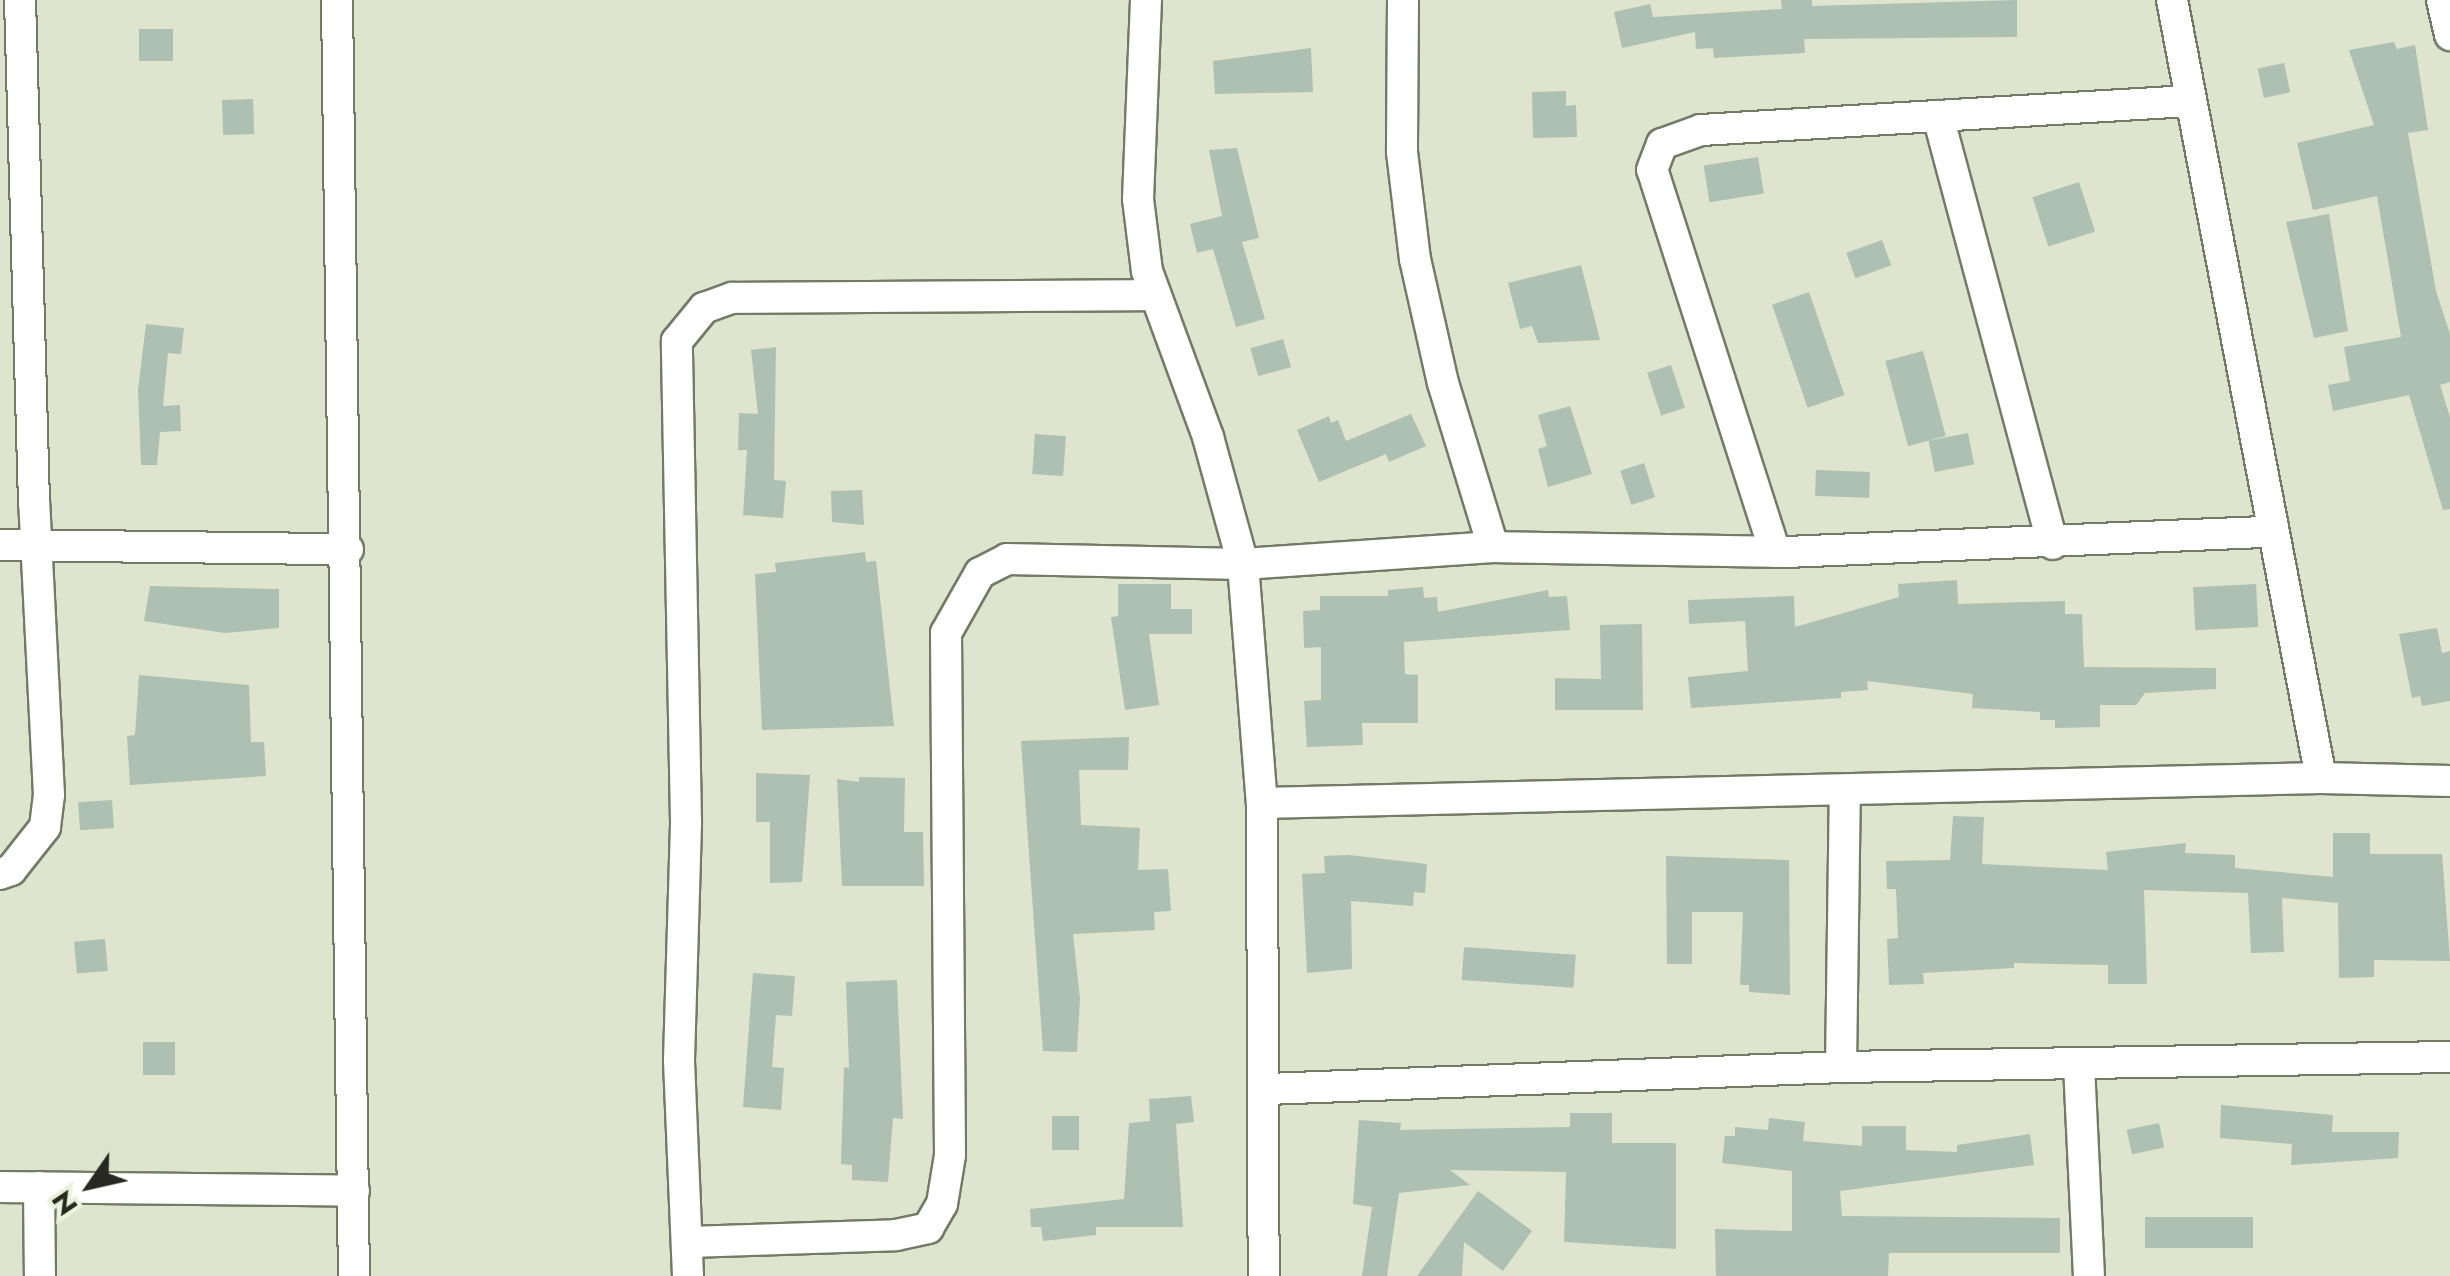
<!DOCTYPE html>
<html>
<head>
<meta charset="utf-8">
<style>
  body { margin:0 }
  #map { position:relative; width:2450px; height:1276px; overflow:hidden; background:#dee4ce; font-family:Jost,sans-serif }
  div>[style] { position:absolute }
  .building>* { inset:0; background:#adc0b1; transform-origin:0 0 }
  .roads { filter:drop-shadow(2px 0 #747a66) drop-shadow(-2px 0 #747a66) drop-shadow(0 2px #747a66) drop-shadow(0 -2px #747a66) }
  .minor>* { height:30px; margin:-15px; padding:0 15px; transform-origin:15px; border-radius:15px; background:#fff }
  span { translate:-50% -50%; white-space:nowrap; text-align:center; line-height:1.15; -webkit-text-stroke:8px #ebf2db; paint-order:stroke }
  .north { position:absolute; left:40px; top:1136px; width:100px; height:100px; -webkit-text-stroke:8px #ebf2db; paint-order:stroke; rotate:236deg; font-size:28px; font-weight:700; line-height:40px; text-align:center; color:#272921 }
  .north::after { content:''; display:block; margin:auto; width:35px; height:45px; background:#272921; clip-path:polygon(50% 0,100% 100%,50% 72%,0 100%) }
</style>
</head>
<body>
<div id="map">
  <div class="building">
    <i style="clip-path:polygon(1781px 0,1812px 0,1812px 6px,2017px 0,2017px 37px,1804px 39px,1805px 53px,1714px 58px,1713px 48px,1696px 49px,1695px 32px,1622px 48px,1614px 12px,1650px 4px,1653px 17px,1782px 9px)"></i>
    <i style="left:139px;top:29px;width:34px;height:32px"></i>
    <i style="clip-path:polygon(2394px 42px,2397px 49px,2415px 45px,2428px 130px,2408px 133px,2436px 291px,2450px 334px,2450px 382px,2440px 385px,2450px 417px,2450px 509px,2443px 510px,2409px 395px,2333px 411px,2328px 385px,2350px 381px,2344px 347px,2401px 337px,2377px 196px,2313px 210px,2297px 143px,2374px 125px,2349px 50px)"></i>
    <i style="clip-path:polygon(1311px 48px,1313px 92px,1215px 94px,1213px 61px)"></i>
    <i style="left:2284px;top:63px;width:30px;height:27px;rotate:78deg"></i>
    <i style="clip-path:polygon(1566px 91px,1566px 106px,1576px 105px,1577px 137px,1533px 138px,1532px 92px)"></i>
    <i style="left:253px;top:99px;width:35px;height:31px;rotate:88deg"></i>
    <i style="clip-path:polygon(1237px 148px,1259px 238px,1242px 242px,1265px 319px,1236px 327px,1213px 249px,1197px 253px,1190px 224px,1222px 216px,1209px 150px)"></i>
    <i style="left:1758px;top:157px;width:37px;height:55px;rotate:81deg"></i>
    <i style="left:2079px;top:182px;width:52px;height:49px;rotate:72deg"></i>
    <i style="clip-path:polygon(2329px 214px,2348px 331px,2314px 338px,2286px 222px)"></i>
    <i style="left:1882px;top:240px;width:27px;height:38px;rotate:70deg"></i>
    <i style="clip-path:polygon(1581px 265px,1600px 340px,1538px 343px,1532px 326px,1520px 329px,1508px 283px)"></i>
    <i style="left:1809px;top:292px;width:109px;height:39px;rotate:71deg"></i>
    <i style="clip-path:polygon(146px 324px,184px 328px,181px 354px,168px 353px,163px 406px,180px 405px,181px 431px,160px 432px,157px 465px,141px 465px,138px 390px)"></i>
    <i style="left:1283px;top:339px;width:29px;height:34px;rotate:74deg"></i>
    <i style="clip-path:polygon(776px 347px,774px 480px,786px 481px,783px 518px,743px 515px,747px 450px,738px 450px,739px 413px,758px 414px,751px 350px)"></i>
    <i style="left:1923px;top:351px;width:88px;height:39px;rotate:75deg"></i>
    <i style="left:1671px;top:365px;width:45px;height:25px;rotate:72deg"></i>
    <i style="clip-path:polygon(1570px 406px,1592px 474px,1548px 487px,1538px 449px,1547px 446px,1538px 415px)"></i>
    <i style="clip-path:polygon(1411px 414px,1426px 446px,1389px 462px,1386px 454px,1319px 482px,1297px 430px,1329px 416px,1331px 423px,1338px 420px,1346px 441px)"></i>
    <i style="left:1968px;top:433px;width:32px;height:40px;rotate:79deg"></i>
    <i style="left:1035px;top:434px;width:31px;height:40px;rotate:4deg"></i>
    <i style="left:1644px;top:463px;width:36px;height:25px;rotate:72deg"></i>
    <i style="left:1816px;top:470px;width:54px;height:26px;rotate:2deg"></i>
    <i style="clip-path:polygon(862px 490px,864px 525px,832px 522px,831px 491px)"></i>
    <i style="clip-path:polygon(865px 552px,866px 562px,876px 561px,894px 726px,762px 730px,755px 574px,776px 572px,775px 563px)"></i>
    <i style="clip-path:polygon(1957px 580px,1958px 604px,2065px 601px,2065px 614px,2082px 614px,2084px 667px,2216px 668px,2216px 689px,2145px 693px,2136px 705px,2100px 705px,2100px 727px,2055px 728px,2055px 720px,2040px 720px,2040px 712px,1972px 708px,1973px 694px,1867px 681px,1868px 690px,1841px 692px,1841px 698px,1691px 708px,1688px 677px,1748px 671px,1745px 621px,1689px 624px,1688px 600px,1794px 596px,1795px 627px,1899px 597px,1898px 584px)"></i>
    <i style="clip-path:polygon(1118px 584px,1171px 584px,1171px 609px,1192px 609px,1192px 634px,1149px 634px,1159px 705px,1125px 710px,1111px 617px,1118px 616px)"></i>
    <i style="left:2256px;top:584px;width:43px;height:63px;rotate:87deg"></i>
    <i style="clip-path:polygon(150px 586px,279px 589px,279px 628px,225px 633px,144px 621px)"></i>
    <i style="clip-path:polygon(1423px 587px,1424px 598px,1437px 597px,1438px 612px,1548px 590px,1549px 597px,1567px 596px,1570px 630px,1404px 642px,1405px 674px,1418px 675px,1418px 723px,1362px 723px,1363px 745px,1307px 747px,1304px 701px,1321px 700px,1321px 647px,1304px 648px,1303px 611px,1320px 610px,1320px 596px,1388px 596px,1388px 590px)"></i>
    <i style="clip-path:polygon(1642px 624px,1643px 710px,1555px 710px,1555px 678px,1601px 679px,1600px 625px)"></i>
    <i style="clip-path:polygon(2437px 628px,2442px 653px,2450px 651px,2450px 701px,2422px 706px,2420px 696px,2412px 698px,2399px 634px)"></i>
    <i style="clip-path:polygon(139px 675px,249px 685px,251px 742px,264px 742px,266px 776px,130px 785px,127px 736px,135px 735px)"></i>
    <i style="clip-path:polygon(1129px 737px,1128px 770px,1079px 770px,1081px 825px,1140px 828px,1138px 870px,1168px 869px,1171px 911px,1154px 912px,1155px 930px,1073px 934px,1080px 999px,1077px 1052px,1043px 1051px,1021px 741px)"></i>
    <i style="clip-path:polygon(756px 773px,810px 775px,802px 882px,770px 883px,770px 822px,756px 822px)"></i>
    <i style="clip-path:polygon(859px 777px,905px 778px,904px 832px,923px 832px,924px 886px,842px 886px,837px 779px,859px 782px)"></i>
    <i style="left:112px;top:800px;width:28px;height:34px;rotate:86deg"></i>
    <i style="clip-path:polygon(1953px 816px,1984px 817px,1982px 864px,2108px 870px,2106px 852px,2186px 843px,2185px 853px,2235px 855px,2235px 868px,2333px 877px,2333px 833px,2370px 833px,2370px 854px,2442px 854px,2450px 961px,2374px 960px,2374px 977px,2339px 978px,2338px 903px,2282px 898px,2284px 952px,2251px 953px,2248px 893px,2144px 890px,2147px 984px,2108px 984px,2108px 965px,2014px 963px,2014px 968px,1923px 973px,1924px 984px,1889px 985px,1887px 939px,1898px 938px,1896px 889px,1887px 889px,1886px 861px,1950px 860px)"></i>
    <i style="clip-path:polygon(1349px 855px,1427px 864px,1425px 893px,1414px 892px,1413px 906px,1351px 901px,1352px 969px,1307px 973px,1302px 874px,1325px 873px,1324px 856px)"></i>
    <i style="clip-path:polygon(1666px 856px,1789px 860px,1790px 995px,1749px 992px,1749px 985px,1740px 985px,1743px 912px,1692px 912px,1692px 964px,1667px 964px)"></i>
    <i style="left:105px;top:939px;width:32px;height:31px;rotate:85deg"></i>
    <i style="left:1464px;top:947px;width:112px;height:33px;rotate:4deg"></i>
    <i style="clip-path:polygon(753px 973px,795px 976px,792px 1016px,776px 1015px,772px 1067px,784px 1068px,781px 1110px,743px 1107px)"></i>
    <i style="clip-path:polygon(897px 980px,903px 1119px,893px 1118px,888px 1182px,852px 1180px,852px 1165px,841px 1164px,844px 1067px,849px 1068px,846px 982px)"></i>
    <i style="left:143px;top:1042px;width:32px;height:33px"></i>
    <i style="clip-path:polygon(1191px 1096px,1194px 1122px,1176px 1124px,1183px 1227px,1096px 1227px,1096px 1235px,1043px 1241px,1041px 1227px,1031px 1227px,1030px 1209px,1124px 1199px,1129px 1123px,1150px 1121px,1149px 1099px)"></i>
    <i style="clip-path:polygon(2221px 1105px,2333px 1115px,2332px 1132px,2399px 1132px,2398px 1158px,2291px 1165px,2292px 1144px,2220px 1138px)"></i>
    <i style="clip-path:polygon(1570px 1113px,1612px 1113px,1612px 1143px,1676px 1143px,1676px 1249px,1564px 1242px,1566px 1172px,1450px 1170px,1470px 1185px,1399px 1193px,1387px 1276px,1362px 1276px,1372px 1207px,1353px 1204px,1359px 1120px,1401px 1123px,1400px 1130px,1570px 1127px)"></i>
    <i style="left:1079px;top:1116px;width:34px;height:27px;rotate:90deg"></i>
    <i style="clip-path:polygon(1769px 1118px,1805px 1122px,1803px 1141px,1862px 1146px,1862px 1126px,1906px 1126px,1906px 1150px,1957px 1152px,1957px 1145px,2030px 1134px,2034px 1165px,1840px 1191px,1842px 1216px,2060px 1218px,2060px 1253px,1889px 1253px,1888px 1276px,1716px 1276px,1715px 1229px,1792px 1231px,1792px 1171px,1722px 1163px,1725px 1136px,1735px 1136px,1735px 1127px,1768px 1130px)"></i>
    <i style="left:2159px;top:1123px;width:25px;height:33px;rotate:78deg"></i>
    <i style="clip-path:polygon(1478px 1191px,1532px 1231px,1503px 1271px,1464px 1242px,1462px 1276px,1417px 1276px)"></i>
    <i style="left:2253px;top:1217px;width:31px;height:108px;rotate:90deg"></i>
  </div>
  <div class="roads">
    <div class="minor">
      <i style="left:337px;top:0;width:1276px;rotate:89.24deg"></i>
      <i style="left:1146px;top:0;width:199px;rotate:92.3deg"></i>
      <i style="left:1138px;top:199px;width:73px;rotate:82.9deg"></i>
      <i style="left:1147px;top:271px;width:177px;rotate:69.8deg"></i>
      <i style="left:1208px;top:437px;width:132px;rotate:74.6deg"></i>
      <i style="left:1243px;top:564px;width:240px;rotate:85.5deg"></i>
      <i style="left:1262px;top:803px;width:473px;rotate:89.8deg"></i>
      <i style="left:1403px;top:0;width:152px;rotate:90.4deg"></i>
      <i style="left:1402px;top:152px;width:108px;rotate:83.1deg"></i>
      <i style="left:1415px;top:259px;width:127px;rotate:77.3deg"></i>
      <i style="left:1443px;top:383px;width:171px;rotate:73deg"></i>
      <i style="left:2172px;top:0;width:792px;rotate:79.16deg"></i>
      <i style="left:2442px;top:0;width:36px;rotate:77deg"></i>
      <i style="left:1938px;top:116px;width:443px;rotate:75deg"></i>
      <i style="left:0;top:545px;width:348px;rotate:0.7deg"></i>
      <i style="left:1775px;top:552px;width:401px;rotate:-107.8deg"></i>
      <i style="left:1652px;top:170px;width:28px;rotate:-69deg"></i>
      <i style="left:1662px;top:144px;width:41px;rotate:-19.7deg"></i>
      <i style="left:1701px;top:130px;width:486px;rotate:-3.4deg"></i>
      <i style="left:1262px;top:803px;width:1059px;rotate:-1.35deg"></i>
      <i style="left:2321px;top:778px;width:129px;rotate:1.3deg"></i>
      <i style="left:0;top:874px;width:12px;rotate:-20deg"></i>
      <i style="left:11px;top:870px;width:55px;rotate:-51.7deg"></i>
      <i style="left:45px;top:827px;width:32px;rotate:-83deg"></i>
      <i style="left:49px;top:795px;width:292px;rotate:-92.9deg"></i>
      <i style="left:34px;top:503px;width:503px;rotate:-91.59deg"></i>
      <i style="left:2079px;top:1065px;width:211px;rotate:87.3deg"></i>
      <i style="left:1841px;top:1067px;width:274px;rotate:-89.2deg"></i>
      <i style="left:1267px;top:1089px;width:574px;rotate:-2.19deg"></i>
      <i style="left:1841px;top:1067px;width:609px;rotate:-0.94deg"></i>
      <i style="left:0;top:1187px;width:354px;rotate:0.6deg"></i>
      <i style="left:39px;top:1187px;width:89px;rotate:89.4deg"></i>
      <i style="left:689px;top:1242px;width:207px;rotate:-1.9deg"></i>
      <i style="left:896px;top:1235px;width:33px;rotate:-12deg"></i>
      <i style="left:928px;top:1228px;width:28px;rotate:-60deg"></i>
      <i style="left:942px;top:1204px;width:50px;rotate:-80.7deg"></i>
      <i style="left:950px;top:1155px;width:522px;rotate:-90.44deg"></i>
      <i style="left:946px;top:633px;width:69px;rotate:-60.5deg"></i>
      <i style="left:980px;top:573px;width:30px;rotate:-27deg"></i>
      <i style="left:1007px;top:559px;width:236px;rotate:1.2deg"></i>
      <i style="left:1243px;top:564px;width:251px;rotate:-3.9deg"></i>
      <i style="left:1493px;top:547px;width:293px;rotate:1deg"></i>
      <i style="left:1786px;top:552px;width:483px;rotate:-2.4deg"></i>
      <i style="left:688px;top:1276px;width:216px;rotate:-92.4deg"></i>
      <i style="left:679px;top:1060px;width:239px;rotate:-88.3deg"></i>
      <i style="left:686px;top:821px;width:480px;rotate:-91.1deg"></i>
      <i style="left:677px;top:341px;width:43px;rotate:-50.7deg"></i>
      <i style="left:704px;top:308px;width:30px;rotate:-20deg"></i>
      <i style="left:732px;top:298px;width:422px;rotate:-0.4deg"></i>
    </div>
  </div>
  <div class="north">N</div>
</div>
</body>
</html>
